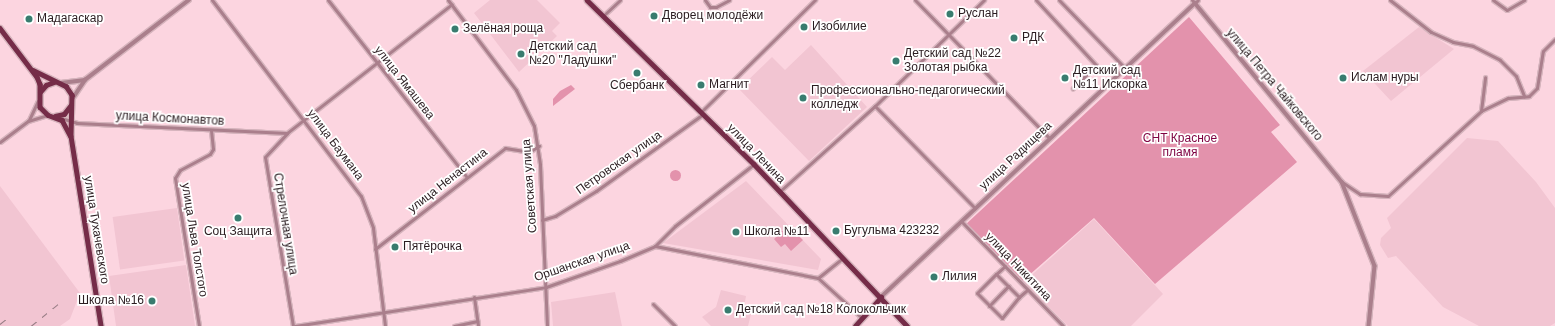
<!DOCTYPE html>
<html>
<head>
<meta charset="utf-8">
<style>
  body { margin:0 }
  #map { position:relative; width:1555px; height:326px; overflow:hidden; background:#fcd5e0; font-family:Arial,sans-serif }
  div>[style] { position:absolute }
  .built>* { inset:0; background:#f2c5d2; transform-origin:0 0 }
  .green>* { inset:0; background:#e392ac }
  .round { border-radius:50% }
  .roads { filter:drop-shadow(1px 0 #d6b4bd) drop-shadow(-1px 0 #d6b4bd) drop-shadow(0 1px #d6b4bd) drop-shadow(0 -1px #d6b4bd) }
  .minor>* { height:3px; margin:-1.5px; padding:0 1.5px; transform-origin:1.5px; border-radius:1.5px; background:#aa7f8c }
  .tertiary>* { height:3.5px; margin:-1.75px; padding:0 1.75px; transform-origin:1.75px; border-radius:1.75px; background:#aa7f8c }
  .primary>* { height:4.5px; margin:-2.25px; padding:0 2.25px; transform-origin:2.25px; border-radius:2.25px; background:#752c48 }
  .rail>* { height:1px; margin-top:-0.5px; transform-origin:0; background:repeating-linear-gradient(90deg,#987d85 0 7px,transparent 0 14px) }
  .dots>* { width:11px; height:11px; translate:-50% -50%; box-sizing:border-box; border:2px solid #fff; border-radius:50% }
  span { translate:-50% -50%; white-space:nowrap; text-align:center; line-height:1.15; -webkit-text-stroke:3.5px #fff; paint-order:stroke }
  .poi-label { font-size:12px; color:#2a1c20 }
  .left { translate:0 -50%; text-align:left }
  .right { translate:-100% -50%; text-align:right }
  .street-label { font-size:12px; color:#2a1c20 }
  .park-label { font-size:12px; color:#7f0342 }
</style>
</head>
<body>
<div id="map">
  <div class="built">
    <i style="clip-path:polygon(490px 0,537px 0,560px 23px,552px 31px,557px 36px,519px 72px,474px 13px)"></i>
    <i style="clip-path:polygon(1419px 27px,1454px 49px,1391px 101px,1363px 71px)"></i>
    <i style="clip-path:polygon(811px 45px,867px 107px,809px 161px,739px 89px,772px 57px,785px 70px)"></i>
    <i style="clip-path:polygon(1467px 138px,1498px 141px,1536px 182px,1555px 208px,1555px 323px,1550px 326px,1479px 326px,1443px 307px,1396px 256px,1388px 258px,1380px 245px,1381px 238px,1391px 228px,1387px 218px)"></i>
    <i style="clip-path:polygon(746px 181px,821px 259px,818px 270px,663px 243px)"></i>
    <i style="clip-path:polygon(0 186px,80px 293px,70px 319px,60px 326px,0 326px)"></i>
    <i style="left:177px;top:208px;width:53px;height:65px;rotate:82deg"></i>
    <i style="clip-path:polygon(1094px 219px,1163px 294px,1131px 326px,1068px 326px,1024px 282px)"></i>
    <i style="clip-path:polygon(186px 265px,195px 326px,116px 326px,109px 276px)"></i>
    <i style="clip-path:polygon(721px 290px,746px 296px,743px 312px,751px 314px,748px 326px,711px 326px,702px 317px,716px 307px)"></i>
    <i style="clip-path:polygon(615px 292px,622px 326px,553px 326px,551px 302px)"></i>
  </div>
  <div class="green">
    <i style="clip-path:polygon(1189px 17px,1280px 125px,1271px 132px,1297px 162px,1155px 284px,1094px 218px,1019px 284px,964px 226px)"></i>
    <i style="clip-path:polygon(571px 85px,575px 89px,553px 106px,553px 99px,560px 91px)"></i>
    <i class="round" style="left:669.5px;top:169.5px;width:11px;height:11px"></i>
    <i style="clip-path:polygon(788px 226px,803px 240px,791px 251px,785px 244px,781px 247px,774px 239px)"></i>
  </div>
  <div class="roads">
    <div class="minor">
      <i style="left:212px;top:0;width:246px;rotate:52.8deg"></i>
      <i style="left:361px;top:196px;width:34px;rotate:69deg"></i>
      <i style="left:373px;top:228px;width:99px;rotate:83deg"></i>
      <i style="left:328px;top:0;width:225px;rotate:51.9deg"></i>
      <i style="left:448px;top:0;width:113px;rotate:52.9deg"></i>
      <i style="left:516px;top:90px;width:40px;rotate:63.4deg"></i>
      <i style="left:534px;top:126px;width:39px;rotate:81deg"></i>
      <i style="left:540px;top:165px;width:161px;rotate:87.5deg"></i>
      <i style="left:705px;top:0;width:9px;rotate:54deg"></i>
      <i style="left:710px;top:7px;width:6px"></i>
      <i style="left:716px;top:7px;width:15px;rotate:-28deg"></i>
      <i style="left:915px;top:0;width:192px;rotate:45.8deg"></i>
      <i style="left:1036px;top:0;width:88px;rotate:47.3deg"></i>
      <i style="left:1096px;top:65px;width:33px;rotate:135deg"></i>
      <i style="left:1059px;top:0;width:93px;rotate:45.9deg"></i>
      <i style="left:1192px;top:0;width:4px;rotate:45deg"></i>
      <i style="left:1195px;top:3px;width:4px;rotate:-45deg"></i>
      <i style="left:1390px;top:0;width:52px;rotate:38deg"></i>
      <i style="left:1431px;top:32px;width:24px;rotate:24deg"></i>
      <i style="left:1453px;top:42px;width:20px;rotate:11deg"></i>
      <i style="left:1473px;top:46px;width:30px;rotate:27deg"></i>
      <i style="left:1500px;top:60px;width:23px;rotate:45deg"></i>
      <i style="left:1516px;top:76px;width:22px;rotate:68deg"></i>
      <i style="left:1493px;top:0;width:17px;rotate:36deg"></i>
      <i style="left:1507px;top:10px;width:20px;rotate:-30deg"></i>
      <i style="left:604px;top:15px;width:22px;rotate:-43deg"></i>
      <i style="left:875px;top:106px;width:143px;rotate:45.6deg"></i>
      <i style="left:1481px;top:111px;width:34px;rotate:-83deg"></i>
      <i style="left:701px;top:112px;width:160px;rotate:-44.5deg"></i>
      <i style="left:61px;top:118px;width:17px;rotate:17deg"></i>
      <i style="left:77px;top:123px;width:210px;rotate:2.7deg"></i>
      <i style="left:29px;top:120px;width:21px;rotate:-65deg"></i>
      <i style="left:0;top:142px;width:35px;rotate:-37deg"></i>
      <i style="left:28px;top:121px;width:21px;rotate:-17deg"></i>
      <i style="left:1342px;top:182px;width:22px;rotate:34deg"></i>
      <i style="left:1360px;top:194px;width:28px;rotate:4deg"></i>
      <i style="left:1388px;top:196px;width:126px;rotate:-42.4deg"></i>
      <i style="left:1481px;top:111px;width:30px;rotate:-26deg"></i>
      <i style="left:1508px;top:98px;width:21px;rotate:-5deg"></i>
      <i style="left:1529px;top:96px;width:11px;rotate:-45deg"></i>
      <i style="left:1537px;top:88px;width:37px;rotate:-81deg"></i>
      <i style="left:1543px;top:51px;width:17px;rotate:-45deg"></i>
      <i style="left:779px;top:192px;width:129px;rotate:-41.9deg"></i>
      <i style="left:875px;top:106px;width:152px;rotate:-44.2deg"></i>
      <i style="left:542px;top:220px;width:14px;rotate:-17deg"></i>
      <i style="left:555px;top:216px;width:48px;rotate:-31.4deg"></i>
      <i style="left:596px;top:191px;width:132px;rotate:-35.7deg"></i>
      <i style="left:961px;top:221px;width:146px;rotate:45.8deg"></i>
      <i style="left:655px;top:246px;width:28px;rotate:-45deg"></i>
      <i style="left:675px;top:226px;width:100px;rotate:-38.1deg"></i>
      <i style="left:375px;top:249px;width:165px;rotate:-37.8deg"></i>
      <i style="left:505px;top:148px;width:24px;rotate:9deg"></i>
      <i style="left:529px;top:152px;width:12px;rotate:-31deg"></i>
      <i style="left:1005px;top:266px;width:12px;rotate:138deg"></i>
      <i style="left:996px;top:274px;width:18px;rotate:45deg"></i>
      <i style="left:818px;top:278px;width:59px;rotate:42.3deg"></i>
      <i style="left:474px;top:297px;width:29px;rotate:82deg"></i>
      <i style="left:1019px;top:297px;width:11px;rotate:-41deg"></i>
      <i style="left:653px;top:304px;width:31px;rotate:45deg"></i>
      <i style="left:989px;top:306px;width:28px;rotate:-46deg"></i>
      <i style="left:1008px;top:286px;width:16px;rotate:45deg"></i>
      <i style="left:1019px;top:297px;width:27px;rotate:129deg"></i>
      <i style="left:1002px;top:318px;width:35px;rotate:-135deg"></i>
      <i style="left:977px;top:293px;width:27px;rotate:-45deg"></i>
      <i style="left:199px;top:326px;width:150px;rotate:-99.2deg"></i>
      <i style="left:175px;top:178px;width:9px;rotate:-58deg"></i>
      <i style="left:180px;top:170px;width:34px;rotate:-28deg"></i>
      <i style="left:210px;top:154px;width:6px;rotate:-59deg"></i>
      <i style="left:213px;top:149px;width:19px;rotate:-96deg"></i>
      <i style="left:293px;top:326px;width:171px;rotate:-99.4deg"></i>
      <i style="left:265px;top:157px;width:33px;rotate:-47deg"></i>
      <i style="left:287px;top:133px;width:209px;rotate:-38deg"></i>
      <i style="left:295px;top:326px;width:254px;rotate:-8.8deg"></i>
      <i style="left:546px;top:287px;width:78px;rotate:-19.4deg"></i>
      <i style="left:620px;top:261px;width:38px;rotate:-23deg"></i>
      <i style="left:655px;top:246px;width:166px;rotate:11.1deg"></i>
      <i style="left:818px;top:278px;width:32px;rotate:-39deg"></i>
      <i style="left:454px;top:326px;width:24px;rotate:-12deg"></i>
    </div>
    <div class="tertiary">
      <i style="left:61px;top:83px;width:24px;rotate:-7deg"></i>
      <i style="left:73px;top:98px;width:22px;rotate:-56deg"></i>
      <i style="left:85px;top:80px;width:131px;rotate:-37.6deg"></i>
      <i style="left:881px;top:297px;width:430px;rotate:-43.1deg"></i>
      <i style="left:1195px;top:3px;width:232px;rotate:50.6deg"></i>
      <i style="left:1342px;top:182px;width:90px;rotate:68.6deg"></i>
      <i style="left:1375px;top:266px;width:60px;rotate:95.7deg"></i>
    </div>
    <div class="primary">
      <i style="left:587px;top:0;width:234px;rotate:44.5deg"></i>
      <i style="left:754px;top:164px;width:223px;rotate:46.6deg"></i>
      <i style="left:0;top:28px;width:61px;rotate:52.9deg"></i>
      <i style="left:37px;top:77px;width:8px;rotate:67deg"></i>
      <i style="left:40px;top:84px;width:23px;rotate:90deg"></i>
      <i style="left:40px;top:107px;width:11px;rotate:45deg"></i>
      <i style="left:48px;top:115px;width:15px;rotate:20deg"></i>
      <i style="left:62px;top:120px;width:17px;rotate:62deg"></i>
      <i style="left:33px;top:70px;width:37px;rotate:26deg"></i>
      <i style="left:66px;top:86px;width:11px;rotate:56deg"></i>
      <i style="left:72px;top:95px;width:41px;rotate:91.4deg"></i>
      <i style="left:71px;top:136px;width:192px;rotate:81deg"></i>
      <i style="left:40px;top:92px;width:9px;rotate:-49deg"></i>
      <i style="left:46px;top:85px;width:9px;rotate:-21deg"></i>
      <i style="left:55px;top:116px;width:9px;rotate:-13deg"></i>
      <i style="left:64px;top:114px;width:11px;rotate:-52deg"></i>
      <i style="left:855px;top:326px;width:39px;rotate:-48deg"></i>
    </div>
  </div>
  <div class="rail">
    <i style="left:0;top:324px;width:11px;rotate:-38deg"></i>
    <i style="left:31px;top:326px;width:38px;rotate:-39deg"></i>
  </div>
  <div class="dots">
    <i style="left:950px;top:14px;background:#397c6f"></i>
    <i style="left:654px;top:16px;background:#397c6f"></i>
    <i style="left:29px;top:19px;background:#397c6f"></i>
    <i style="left:804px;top:27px;background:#397c6f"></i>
    <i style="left:455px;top:29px;background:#397c6f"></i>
    <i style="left:1014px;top:38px;background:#397c6f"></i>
    <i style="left:521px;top:54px;background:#397c6f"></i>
    <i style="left:896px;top:61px;background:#397c6f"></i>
    <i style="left:637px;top:73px;background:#397c6f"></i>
    <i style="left:1065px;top:78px;background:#397c6f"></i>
    <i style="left:1343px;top:78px;background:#397c6f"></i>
    <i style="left:701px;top:85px;background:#397c6f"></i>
    <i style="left:803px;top:98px;background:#397c6f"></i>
    <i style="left:238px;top:218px;background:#397c6f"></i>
    <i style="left:836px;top:231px;background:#397c6f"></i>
    <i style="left:736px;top:232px;background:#397c6f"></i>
    <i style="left:395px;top:247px;background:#397c6f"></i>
    <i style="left:934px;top:277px;background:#397c6f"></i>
    <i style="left:152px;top:301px;background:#397c6f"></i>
    <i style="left:728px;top:310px;background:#397c6f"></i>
  </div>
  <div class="poi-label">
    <span class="left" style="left:958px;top:14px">Руслан</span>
    <span class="left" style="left:662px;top:16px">Дворец молодёжи</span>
    <span class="left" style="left:37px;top:19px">Мадагаскар</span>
    <span class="left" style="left:812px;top:27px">Изобилие</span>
    <span class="left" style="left:463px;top:29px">Зелёная роща</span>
    <span class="left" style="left:1022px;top:38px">РДК</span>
    <span class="left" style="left:529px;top:54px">Детский сад<br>№20 "Ладушки"</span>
    <span class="left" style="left:904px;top:61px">Детский сад №22<br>Золотая рыбка</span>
    <span class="left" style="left:1073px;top:78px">Детский сад<br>№11 Искорка</span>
    <span class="left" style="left:1351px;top:78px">Ислам нуры</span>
    <span class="left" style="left:709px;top:85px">Магнит</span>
    <span style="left:637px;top:86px">Сбербанк</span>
    <span class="left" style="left:811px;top:98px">Профессионально-педагогический<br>колледж</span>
    <span class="left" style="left:844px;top:231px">Бугульма 423232</span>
    <span style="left:238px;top:232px">Соц Защита</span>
    <span class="left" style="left:744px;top:232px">Школа №11</span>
    <span class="left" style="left:403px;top:247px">Пятёрочка</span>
    <span class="left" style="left:942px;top:277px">Лилия</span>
    <span class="right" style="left:144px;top:301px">Школа №16</span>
    <span class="left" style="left:736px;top:310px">Детский сад №18 Колокольчик</span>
  </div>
  <div class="street-label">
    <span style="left:404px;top:83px;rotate:52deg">улица Ямашева</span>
    <span style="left:1274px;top:85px;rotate:50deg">улица Петра Чайковского</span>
    <span style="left:170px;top:119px;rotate:3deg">улица Космонавтов</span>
    <span style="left:335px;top:145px;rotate:53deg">улица Баумана</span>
    <span style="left:756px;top:154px;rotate:46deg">улица Ленина</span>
    <span style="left:1016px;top:156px;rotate:-43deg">улица Радищева</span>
    <span style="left:619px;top:163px;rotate:-35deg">Петровская улица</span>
    <span style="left:448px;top:181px;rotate:-38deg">улица Ненастина</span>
    <span style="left:530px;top:186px;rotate:-94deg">Советская улица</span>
    <span style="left:285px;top:224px;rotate:81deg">Стрелочная улица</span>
    <span style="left:96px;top:230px;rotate:81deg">улица Тухачевского</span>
    <span style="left:194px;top:240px;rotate:81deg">улица Льва Толстого</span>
    <span style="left:582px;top:262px;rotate:-19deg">Оршанская улица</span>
    <span style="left:1018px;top:267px;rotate:46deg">улица Никитина</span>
  </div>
  <div class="park-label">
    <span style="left:1180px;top:146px">СНТ Красное<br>пламя</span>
  </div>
</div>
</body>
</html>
